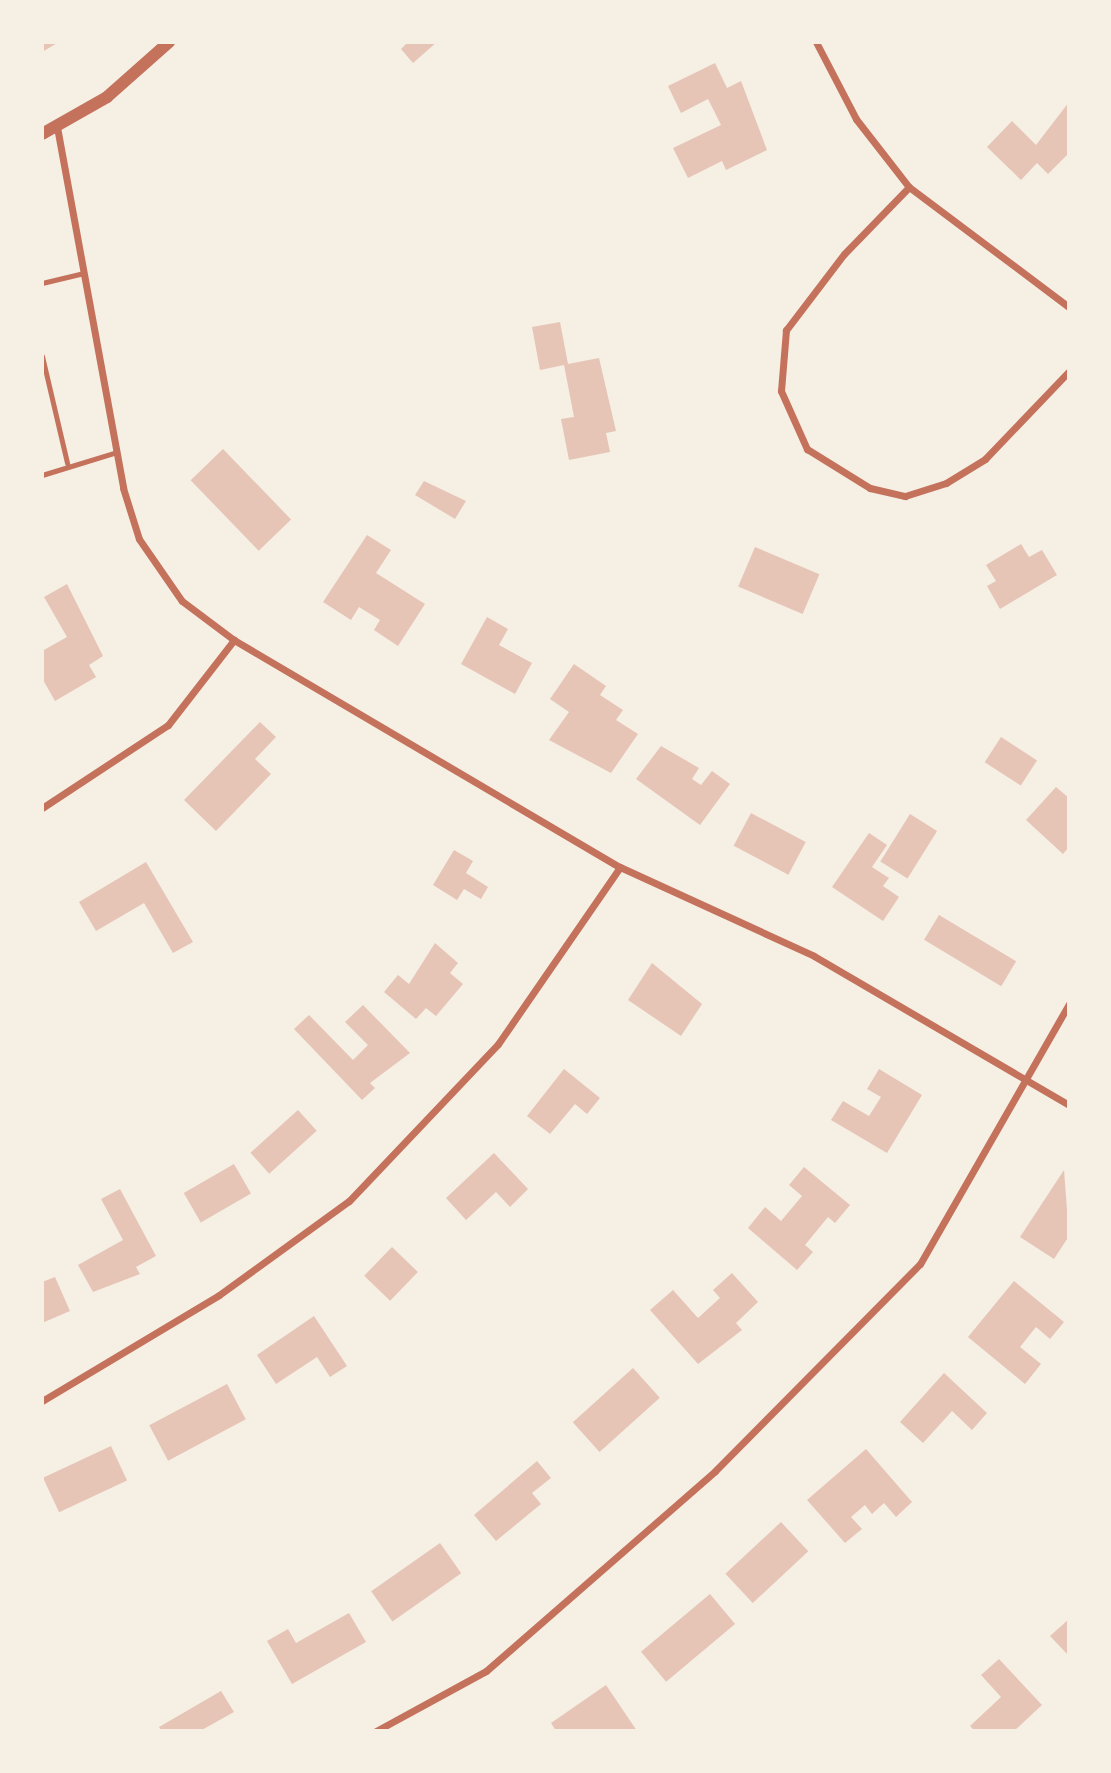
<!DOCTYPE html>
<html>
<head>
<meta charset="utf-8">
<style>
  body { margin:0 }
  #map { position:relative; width:1111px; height:1773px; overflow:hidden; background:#f6efe4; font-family:Roboto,sans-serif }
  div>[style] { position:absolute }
  .building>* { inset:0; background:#e6c5b7; transform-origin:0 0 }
  .service>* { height:5px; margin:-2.5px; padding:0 2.5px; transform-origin:2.5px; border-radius:2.5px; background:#c5725c }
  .minor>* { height:7px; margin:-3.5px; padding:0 3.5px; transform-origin:3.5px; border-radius:3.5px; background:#c5725c }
  .tertiary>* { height:12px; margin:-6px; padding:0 6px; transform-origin:6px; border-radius:6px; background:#c5725c }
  span { translate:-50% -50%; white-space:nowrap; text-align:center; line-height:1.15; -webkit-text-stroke:6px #f6efe4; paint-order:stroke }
  .frame { position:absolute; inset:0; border:44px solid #f6efe4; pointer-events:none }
</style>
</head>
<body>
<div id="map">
  <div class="building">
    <i style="clip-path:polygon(42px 42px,59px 42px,42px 52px)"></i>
    <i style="clip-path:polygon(408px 42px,437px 42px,413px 63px,401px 49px)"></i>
    <i style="clip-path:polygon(715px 63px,727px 88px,741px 81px,767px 150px,726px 170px,722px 161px,688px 178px,673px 148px,721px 125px,708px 99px,681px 113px,668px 86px)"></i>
    <i style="clip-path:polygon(1069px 102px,1069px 153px,1048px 174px,1037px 163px,1021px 180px,987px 147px,1012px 121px,1036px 145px)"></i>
    <i style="clip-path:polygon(560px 322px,568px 364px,599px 358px,616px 431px,606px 433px,610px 452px,569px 460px,561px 419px,574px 417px,564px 365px,540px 370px,532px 327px)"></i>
    <i style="left:223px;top:449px;width:98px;height:45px;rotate:46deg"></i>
    <i style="clip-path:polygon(424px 481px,466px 501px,455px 519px,415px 495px)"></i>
    <i style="clip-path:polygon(367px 535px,391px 550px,376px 573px,425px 604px,398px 646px,374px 630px,380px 620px,359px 607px,351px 620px,323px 602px)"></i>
    <i style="clip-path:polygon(1021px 544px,1029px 557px,1042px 550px,1057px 575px,1000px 609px,987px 586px,996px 581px,986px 565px)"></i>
    <i style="left:755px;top:547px;width:70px;height:43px;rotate:23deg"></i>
    <i style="clip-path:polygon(67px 584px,103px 656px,89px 665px,96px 677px,55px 701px,42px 678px,42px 651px,67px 637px,44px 597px)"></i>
    <i style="clip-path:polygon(487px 617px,508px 629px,499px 645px,532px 663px,515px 694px,461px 664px)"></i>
    <i style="clip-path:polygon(574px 664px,606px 686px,600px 695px,623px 710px,616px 720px,638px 734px,611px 773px,549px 740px,569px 712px,550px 699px)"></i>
    <i style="clip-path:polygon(260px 722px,276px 737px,255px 759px,271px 774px,216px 831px,184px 800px)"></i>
    <i style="left:1001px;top:737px;width:43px;height:30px;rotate:33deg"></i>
    <i style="clip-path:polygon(661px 746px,699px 768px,692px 779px,701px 785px,712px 771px,730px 784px,700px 825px,636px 779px)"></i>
    <i style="clip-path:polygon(1056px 787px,1069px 798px,1069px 847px,1063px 854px,1026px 820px)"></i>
    <i style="left:751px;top:813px;width:62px;height:37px;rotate:28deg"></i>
    <i style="left:910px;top:814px;width:32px;height:56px;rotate:32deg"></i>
    <i style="clip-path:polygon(869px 833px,887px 845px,872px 867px,889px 878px,883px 886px,899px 897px,883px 921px,832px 887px)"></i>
    <i style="clip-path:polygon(454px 850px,473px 861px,466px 873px,488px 887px,481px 899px,464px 889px,457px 900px,433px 885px)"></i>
    <i style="clip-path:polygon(146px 862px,193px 942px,173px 953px,144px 903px,96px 931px,79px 902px)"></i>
    <i style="left:939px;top:915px;width:90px;height:29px;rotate:31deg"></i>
    <i style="clip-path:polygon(435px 943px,458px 963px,450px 973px,463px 984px,436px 1016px,426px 1008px,416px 1019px,384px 992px,398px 975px,409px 984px)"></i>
    <i style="clip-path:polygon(652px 963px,702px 1004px,681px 1036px,628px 1000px)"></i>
    <i style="clip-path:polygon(363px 1005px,410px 1053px,370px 1083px,375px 1088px,362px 1100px,294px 1029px,309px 1015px,353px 1060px,368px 1045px,345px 1022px)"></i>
    <i style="clip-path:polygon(564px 1069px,600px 1098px,587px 1114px,575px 1104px,550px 1134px,527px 1116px)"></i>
    <i style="clip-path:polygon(879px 1069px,922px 1095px,887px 1153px,831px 1120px,843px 1101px,869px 1116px,881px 1097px,867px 1089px)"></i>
    <i style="left:298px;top:1110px;width:28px;height:64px;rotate:48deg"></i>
    <i style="clip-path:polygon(494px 1153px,528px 1189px,510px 1207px,496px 1192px,466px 1220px,446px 1198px)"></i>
    <i style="left:234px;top:1164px;width:34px;height:58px;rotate:60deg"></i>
    <i style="clip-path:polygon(804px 1167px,850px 1205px,835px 1223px,828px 1217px,805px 1245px,813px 1252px,797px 1270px,748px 1228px,765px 1207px,781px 1221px,802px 1196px,789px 1185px)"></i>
    <i style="clip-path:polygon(1064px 1170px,1069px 1236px,1054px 1259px,1020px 1237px)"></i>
    <i style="clip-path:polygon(120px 1189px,156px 1256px,136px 1267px,140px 1274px,93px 1292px,78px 1265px,123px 1240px,101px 1199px)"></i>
    <i style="left:392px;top:1247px;width:36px;height:40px;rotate:44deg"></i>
    <i style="clip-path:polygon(732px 1273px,758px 1302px,736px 1323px,742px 1330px,698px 1364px,650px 1310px,673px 1290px,698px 1318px,720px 1298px,713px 1290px)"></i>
    <i style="clip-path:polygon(55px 1277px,70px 1311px,42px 1323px,42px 1282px)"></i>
    <i style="clip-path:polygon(1014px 1281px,1064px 1322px,1050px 1339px,1036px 1327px,1020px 1347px,1041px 1364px,1025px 1384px,968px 1337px)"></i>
    <i style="clip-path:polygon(314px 1316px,347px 1366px,330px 1377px,317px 1357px,276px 1384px,257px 1355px)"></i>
    <i style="left:633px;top:1368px;width:40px;height:81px;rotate:48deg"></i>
    <i style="clip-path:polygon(944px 1373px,987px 1413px,972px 1430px,952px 1411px,923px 1443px,900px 1422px)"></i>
    <i style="left:227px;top:1384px;width:40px;height:88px;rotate:62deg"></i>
    <i style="left:111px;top:1446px;width:38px;height:75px;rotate:65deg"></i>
    <i style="clip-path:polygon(866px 1449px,912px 1502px,896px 1517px,884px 1503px,872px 1514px,865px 1505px,851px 1517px,862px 1529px,845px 1543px,807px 1500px)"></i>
    <i style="clip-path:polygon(537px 1461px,551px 1478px,532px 1493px,541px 1504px,496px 1541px,474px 1515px)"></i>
    <i style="left:781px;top:1522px;width:40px;height:76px;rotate:47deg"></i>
    <i style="left:440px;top:1543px;width:37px;height:84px;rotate:55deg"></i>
    <i style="left:710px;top:1594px;width:39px;height:90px;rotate:50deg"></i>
    <i style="clip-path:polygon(349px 1613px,366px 1642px,292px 1684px,267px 1641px,288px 1629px,296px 1643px)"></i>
    <i style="clip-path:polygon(1069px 1619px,1069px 1656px,1050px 1636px)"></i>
    <i style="clip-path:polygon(999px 1659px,1042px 1705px,1014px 1731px,975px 1731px,970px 1726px,1001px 1697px,981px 1675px)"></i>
    <i style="clip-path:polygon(606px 1685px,637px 1731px,556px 1731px,551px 1723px)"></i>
    <i style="clip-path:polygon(221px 1691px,234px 1712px,200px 1731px,161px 1731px,159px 1727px)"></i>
  </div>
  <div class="service">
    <i style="left:42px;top:283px;width:43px;rotate:-13.4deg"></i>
    <i style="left:42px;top:356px;width:110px;rotate:76.8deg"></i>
    <i style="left:42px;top:475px;width:78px;rotate:-17deg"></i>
  </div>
  <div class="minor">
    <i style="left:816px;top:42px;width:87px;rotate:62.5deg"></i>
    <i style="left:856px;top:119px;width:86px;rotate:52.1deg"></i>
    <i style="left:909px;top:187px;width:200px;rotate:36.9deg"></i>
    <i style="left:57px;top:127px;width:367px;rotate:79.6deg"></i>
    <i style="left:123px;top:488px;width:53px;rotate:72.6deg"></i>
    <i style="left:139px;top:539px;width:75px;rotate:55.3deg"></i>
    <i style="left:182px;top:601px;width:65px;rotate:36.9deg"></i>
    <i style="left:234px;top:640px;width:448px;rotate:30.5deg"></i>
    <i style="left:620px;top:867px;width:213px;rotate:24.6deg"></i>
    <i style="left:814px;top:956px;width:295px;rotate:30.3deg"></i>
    <i style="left:909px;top:187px;width:93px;rotate:134.1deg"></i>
    <i style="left:844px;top:254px;width:96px;rotate:127.3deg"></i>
    <i style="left:786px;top:330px;width:61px;rotate:94.7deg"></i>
    <i style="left:781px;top:391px;width:64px;rotate:65.9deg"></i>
    <i style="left:807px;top:449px;width:74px;rotate:31.8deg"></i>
    <i style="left:870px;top:488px;width:36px;rotate:13deg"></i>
    <i style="left:905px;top:496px;width:43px;rotate:-17.6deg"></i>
    <i style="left:946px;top:483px;width:46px;rotate:-31.6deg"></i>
    <i style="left:985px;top:459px;width:122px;rotate:-46.3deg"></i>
    <i style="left:42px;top:808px;width:151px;rotate:-33.4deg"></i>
    <i style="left:168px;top:725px;width:108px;rotate:-52.2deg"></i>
    <i style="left:42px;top:1401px;width:206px;rotate:-30.9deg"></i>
    <i style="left:219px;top:1295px;width:160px;rotate:-35.9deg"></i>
    <i style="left:349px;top:1201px;width:216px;rotate:-46.5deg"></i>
    <i style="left:498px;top:1044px;width:215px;rotate:-55.4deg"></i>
    <i style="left:376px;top:1731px;width:125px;rotate:-28.6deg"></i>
    <i style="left:486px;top:1671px;width:304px;rotate:-41.1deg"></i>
    <i style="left:715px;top:1471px;width:291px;rotate:-45.3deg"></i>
    <i style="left:920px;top:1264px;width:300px;rotate:-60.2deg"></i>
  </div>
  <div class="tertiary">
    <i style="left:42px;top:134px;width:75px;rotate:-29.6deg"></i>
    <i style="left:107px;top:97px;width:83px;rotate:-41.6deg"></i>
  </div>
  <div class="frame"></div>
</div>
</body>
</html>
